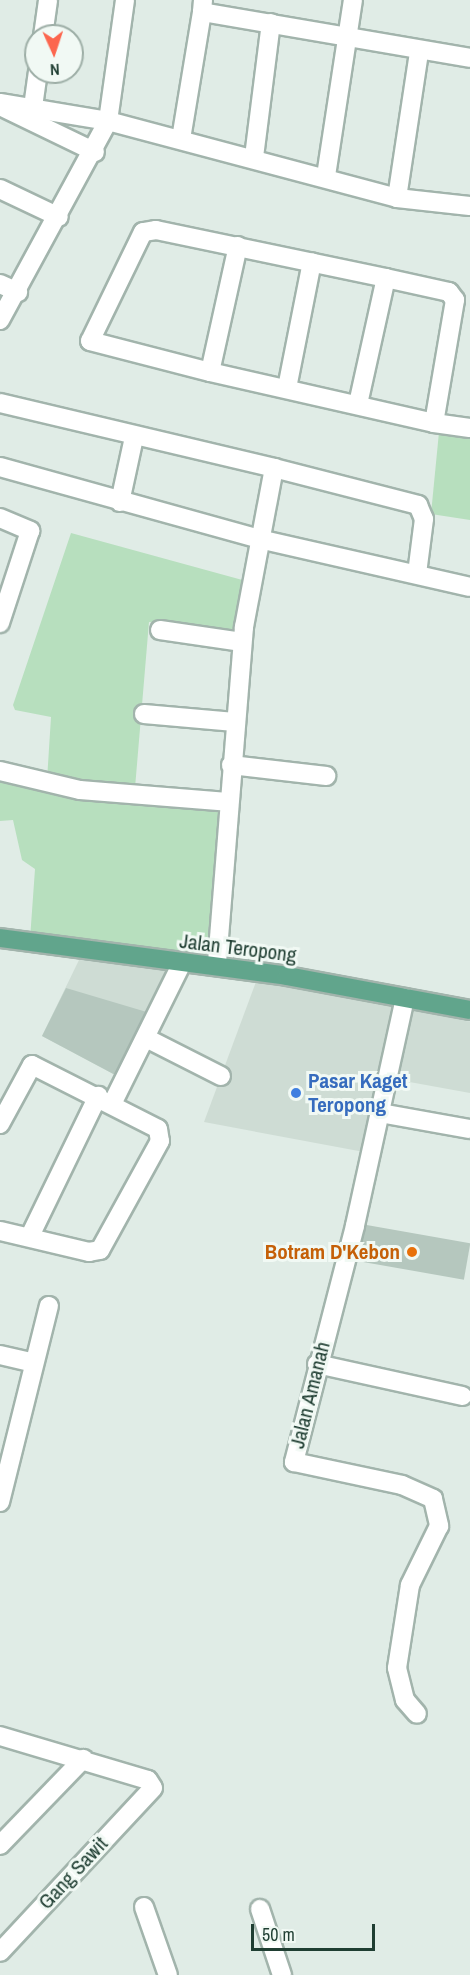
<!DOCTYPE html>
<html>
<head>
<meta charset="utf-8">
<style>
  body { margin:0 }
  #map { position:relative; width:470px; height:1975px; overflow:hidden; background:#e0ece6; font-family:"Archivo Narrow",sans-serif }
  div>[style] { position:absolute }
  .built>* { inset:0; background:#cedcd4 }
  .green>* { inset:0; background:#b7dfbe }
  .building>* { inset:0; background:#b5c7be; transform-origin:0 0 }
  .roads { filter:drop-shadow(2px 0 #a2b4ac) drop-shadow(-2px 0 #a2b4ac) drop-shadow(0 2px #a2b4ac) drop-shadow(0 -2px #a2b4ac) }
  .minor>* { height:18px; margin:-9px; padding:0 9px; transform-origin:9px; border-radius:9px; background:#fff }
  .major>* { height:18px; margin:-9px; padding:0 9px; transform-origin:9px; border-radius:9px; background:#61a58c }
  .dots>* { width:16px; height:16px; translate:-50% -50%; box-sizing:border-box; border:3px solid #f1f9f4; border-radius:50% }
  span { translate:-50% -50%; white-space:nowrap; text-align:center; line-height:1.15; -webkit-text-stroke:6px #f1f9f4; paint-order:stroke }
  .street-label { font-size:21px; color:#1f3e32 }
  .shop-label { font-size:21px; color:#366cbe; font-weight:700 }
  .left { translate:0 -50%; text-align:left }
  .food-label { font-size:21px; color:#c56008; font-weight:700 }
  .right { translate:-100% -50%; text-align:right }
  .north { position:absolute; left:24px; top:24px; width:60px; height:60px; box-sizing:border-box; background:#f1f9f4; border:2px solid #9daea6; border-radius:50%; rotate:177deg; font-size:16px; font-weight:700; line-height:24px; text-align:center; color:#1f3e32 }
  .north::after { content:''; display:block; margin:auto; width:21px; height:27px; background:#fc664e; clip-path:polygon(50% 0,100% 100%,50% 72%,0 100%) }
  .scale { position:absolute; left:251px; top:1924px; width:124px; height:27px; box-sizing:border-box; border:3px solid #1f3e32; border-top:0; padding-left:8px; font-size:18px; line-height:21px; white-space:nowrap; color:#1f3e32; -webkit-text-stroke:4px #f1f9f4; paint-order:stroke }
</style>
</head>
<body>
<div id="map">
  <div class="built">
    <i style="clip-path:polygon(79px 960px,170px 970px,119px 1077px,42px 1036px)"></i>
    <i style="clip-path:polygon(257px 979px,395px 1002px,364px 1152px,204px 1122px)"></i>
    <i style="clip-path:polygon(407px 1008px,470px 1022px,470px 1093px,393px 1079px)"></i>
  </div>
  <div class="green">
    <i style="clip-path:polygon(439px 432px,470px 437px,470px 520px,431px 514px)"></i>
    <i style="clip-path:polygon(71px 533px,246px 581px,239px 635px,149px 622px,135px 788px,47px 780px,51px 717px,15px 710px,13px 705px)"></i>
    <i style="clip-path:polygon(0 773px,221px 806px,206px 954px,185px 956px,30px 939px,35px 869px,22px 860px,13px 820px,0 821px)"></i>
  </div>
  <div class="building">
    <i style="clip-path:polygon(66px 988px,150px 1013px,119px 1077px,42px 1036px)"></i>
    <i style="left:361px;top:1224px;width:111px;height:37px;rotate:10deg"></i>
  </div>
  <div class="roads">
    <div class="minor">
      <i style="left:203px;top:0;width:12px;rotate:95deg"></i>
      <i style="left:202px;top:12px;width:272px;rotate:9.7deg"></i>
      <i style="left:43px;top:36px;width:36px;rotate:-82deg"></i>
      <i style="left:0;top:103px;width:109px;rotate:9.5deg"></i>
      <i style="left:108px;top:121px;width:299px;rotate:14.9deg"></i>
      <i style="left:397px;top:198px;width:73px;rotate:6.3deg"></i>
      <i style="left:33px;top:107px;width:35px;rotate:-82deg"></i>
      <i style="left:4px;top:108px;width:101px;rotate:25.8deg"></i>
      <i style="left:181px;top:139px;width:129px;rotate:-80.6deg"></i>
      <i style="left:254px;top:157px;width:135px;rotate:-82.8deg"></i>
      <i style="left:326px;top:176px;width:178px;rotate:-81.3deg"></i>
      <i style="left:0;top:189px;width:65px;rotate:25.4deg"></i>
      <i style="left:397px;top:198px;width:148px;rotate:-81.4deg"></i>
      <i style="left:0;top:284px;width:20px;rotate:24deg"></i>
      <i style="left:0;top:320px;width:226px;rotate:-61.5deg"></i>
      <i style="left:108px;top:121px;width:122px;rotate:-82deg"></i>
      <i style="left:210px;top:372px;width:129px;rotate:-77.5deg"></i>
      <i style="left:287px;top:388px;width:128px;rotate:-78.8deg"></i>
      <i style="left:0;top:403px;width:282px;rotate:13.3deg"></i>
      <i style="left:274px;top:468px;width:162px;rotate:100.7deg"></i>
      <i style="left:244px;top:627px;width:340px;rotate:94.6deg"></i>
      <i style="left:358px;top:404px;width:129px;rotate:-77.5deg"></i>
      <i style="left:434px;top:423px;width:125px;rotate:-80.3deg"></i>
      <i style="left:455px;top:300px;width:10px;rotate:-127deg"></i>
      <i style="left:449px;top:292px;width:65px;rotate:-167.5deg"></i>
      <i style="left:386px;top:278px;width:235px;rotate:-168.2deg"></i>
      <i style="left:156px;top:230px;width:13px;rotate:171deg"></i>
      <i style="left:143px;top:232px;width:121px;rotate:115.9deg"></i>
      <i style="left:90px;top:341px;width:124px;rotate:14.5deg"></i>
      <i style="left:210px;top:372px;width:230px;rotate:12.8deg"></i>
      <i style="left:434px;top:423px;width:36px;rotate:8deg"></i>
      <i style="left:0;top:467px;width:269px;rotate:15.5deg"></i>
      <i style="left:259px;top:539px;width:216px;rotate:12.8deg"></i>
      <i style="left:274px;top:468px;width:149px;rotate:14.4deg"></i>
      <i style="left:418px;top:505px;width:15px;rotate:67deg"></i>
      <i style="left:424px;top:519px;width:55px;rotate:97.3deg"></i>
      <i style="left:120px;top:502px;width:66px;rotate:-77.8deg"></i>
      <i style="left:0;top:518px;width:33px;rotate:23deg"></i>
      <i style="left:30px;top:531px;width:97px;rotate:108.1deg"></i>
      <i style="left:160px;top:630px;width:83px;rotate:8.3deg"></i>
      <i style="left:144px;top:714px;width:91px;rotate:5deg"></i>
      <i style="left:231px;top:765px;width:96px;rotate:6.6deg"></i>
      <i style="left:0;top:771px;width:82px;rotate:13.4deg"></i>
      <i style="left:80px;top:790px;width:148px;rotate:4.6deg"></i>
      <i style="left:405px;top:998px;width:233px;rotate:102.4deg"></i>
      <i style="left:355px;top:1226px;width:244px;rotate:104.5deg"></i>
      <i style="left:294px;top:1462px;width:110px;rotate:12deg"></i>
      <i style="left:402px;top:1485px;width:34px;rotate:24deg"></i>
      <i style="left:433px;top:1499px;width:28px;rotate:77deg"></i>
      <i style="left:439px;top:1526px;width:66px;rotate:116.2deg"></i>
      <i style="left:410px;top:1585px;width:84px;rotate:98.9deg"></i>
      <i style="left:397px;top:1668px;width:33px;rotate:76deg"></i>
      <i style="left:405px;top:1700px;width:18px;rotate:49deg"></i>
      <i style="left:146px;top:1038px;width:84px;rotate:26.9deg"></i>
      <i style="left:112px;top:1104px;width:157px;rotate:-63.6deg"></i>
      <i style="left:380px;top:1113px;width:91px;rotate:10.1deg"></i>
      <i style="left:0;top:1124px;width:67px;rotate:-61.5deg"></i>
      <i style="left:32px;top:1065px;width:141px;rotate:26.9deg"></i>
      <i style="left:158px;top:1129px;width:12px;rotate:81deg"></i>
      <i style="left:160px;top:1141px;width:124px;rotate:118.8deg"></i>
      <i style="left:100px;top:1250px;width:11px;rotate:170deg"></i>
      <i style="left:89px;top:1252px;width:91px;rotate:-166.7deg"></i>
      <i style="left:30px;top:1236px;width:156px;rotate:-64.1deg"></i>
      <i style="left:0;top:1355px;width:35px;rotate:13deg"></i>
      <i style="left:317px;top:1364px;width:149px;rotate:12.4deg"></i>
      <i style="left:0;top:1502px;width:202px;rotate:-76deg"></i>
      <i style="left:0;top:1736px;width:154px;rotate:16.6deg"></i>
      <i style="left:148px;top:1780px;width:9px;rotate:58deg"></i>
      <i style="left:153px;top:1788px;width:224px;rotate:133deg"></i>
      <i style="left:0;top:1845px;width:120px;rotate:-46deg"></i>
      <i style="left:144px;top:1907px;width:72px;rotate:70.6deg"></i>
      <i style="left:260px;top:1909px;width:70px;rotate:71.6deg"></i>
    </div>
    <div class="major">
      <i style="left:0;top:938px;width:290px;rotate:7.5deg"></i>
      <i style="left:287px;top:976px;width:186px;rotate:10.5deg"></i>
    </div>
  </div>
  <div class="dots">
    <i style="left:296px;top:1093px;background:#3f7fe0"></i>
    <i style="left:412px;top:1252px;background:#e8710a"></i>
  </div>
  <div class="street-label">
    <span style="left:238px;top:948px;rotate:7deg">Jalan Teropong</span>
    <span style="left:310px;top:1395px;rotate:-76deg">Jalan Amanah</span>
    <span style="left:73px;top:1873px;rotate:-47deg">Gang Sawit</span>
  </div>
  <div class="shop-label">
    <span class="left" style="left:308px;top:1093px">Pasar Kaget<br>Teropong</span>
  </div>
  <div class="food-label">
    <span class="right" style="left:400px;top:1252px">Botram D'Kebon</span>
  </div>
  <div class="north">N</div>
  <div class="scale">50 m</div>
</div>
</body>
</html>
